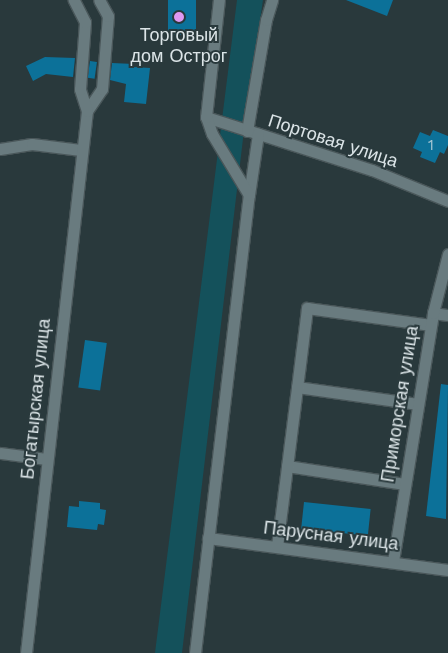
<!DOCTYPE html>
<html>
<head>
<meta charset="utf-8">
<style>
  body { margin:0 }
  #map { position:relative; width:448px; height:653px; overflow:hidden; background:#29393c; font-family:"Work Sans",sans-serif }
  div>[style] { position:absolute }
  .green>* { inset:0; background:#14515b }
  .building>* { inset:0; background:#0c7199; transform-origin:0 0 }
  .roads { filter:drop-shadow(1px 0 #4a575a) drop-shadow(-1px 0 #4a575a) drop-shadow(0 1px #4a575a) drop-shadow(0 -1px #4a575a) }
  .street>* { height:11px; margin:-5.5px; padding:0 5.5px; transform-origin:5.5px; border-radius:5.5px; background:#697b7f }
  .dots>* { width:14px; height:14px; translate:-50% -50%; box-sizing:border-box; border:2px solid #29393c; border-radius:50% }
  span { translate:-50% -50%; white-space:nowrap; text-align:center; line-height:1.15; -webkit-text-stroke:4px #29393c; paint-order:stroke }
  .number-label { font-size:15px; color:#a7c7d4 }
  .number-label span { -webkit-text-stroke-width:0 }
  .poi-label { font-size:18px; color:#dbe4e7 }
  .street-label { font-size:18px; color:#dbe4e7 }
</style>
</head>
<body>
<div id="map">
  <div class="green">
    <i style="clip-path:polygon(237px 0,263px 0,245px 122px,182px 653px,155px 653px)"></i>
  </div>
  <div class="building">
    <i style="left:168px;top:0;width:28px;height:35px"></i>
    <i style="clip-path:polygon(346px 0,393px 0,387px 16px)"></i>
    <i style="clip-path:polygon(45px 57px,75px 58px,73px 77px,46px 74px,33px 81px,26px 66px)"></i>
    <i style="left:90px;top:61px;width:7px;height:17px;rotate:8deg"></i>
    <i style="clip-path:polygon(112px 63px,134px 64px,134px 67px,150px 68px,146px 104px,124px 102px,126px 84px,110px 80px)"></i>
    <i style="clip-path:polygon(433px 130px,448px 136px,448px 145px,444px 154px,440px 152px,435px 163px,420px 157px,422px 152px,413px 148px,420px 132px,430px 136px)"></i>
    <i style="left:85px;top:340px;width:22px;height:48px;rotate:8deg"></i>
    <i style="clip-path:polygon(441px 384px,448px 385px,446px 519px,426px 516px)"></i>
    <i style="clip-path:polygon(79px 501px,100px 503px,100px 509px,106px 510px,104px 525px,98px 524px,97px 530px,67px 527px,69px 506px,79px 507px)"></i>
    <i style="left:304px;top:502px;width:67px;height:27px;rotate:6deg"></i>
  </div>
  <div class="roads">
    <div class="street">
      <i style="left:87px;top:111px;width:27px;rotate:-56deg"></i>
      <i style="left:102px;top:89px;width:73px;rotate:-85.3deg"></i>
      <i style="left:108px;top:16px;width:18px;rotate:-119deg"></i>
      <i style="left:206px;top:117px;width:174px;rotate:17.7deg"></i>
      <i style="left:372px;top:170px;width:82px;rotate:22.2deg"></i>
      <i style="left:247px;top:131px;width:113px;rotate:-80.3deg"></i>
      <i style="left:266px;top:20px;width:21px;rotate:-73deg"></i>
      <i style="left:0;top:149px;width:32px;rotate:-9deg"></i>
      <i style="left:32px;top:144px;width:49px;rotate:7deg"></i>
      <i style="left:249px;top:195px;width:62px;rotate:-81.6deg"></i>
      <i style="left:433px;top:313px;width:15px;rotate:8deg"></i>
      <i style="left:297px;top:387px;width:122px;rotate:8deg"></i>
      <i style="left:0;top:453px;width:47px;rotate:7.3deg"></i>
      <i style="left:287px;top:466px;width:119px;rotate:8.7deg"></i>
      <i style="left:208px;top:538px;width:242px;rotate:7.6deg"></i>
      <i style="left:277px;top:546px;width:240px;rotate:-82.8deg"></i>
      <i style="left:307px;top:308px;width:125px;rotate:7.8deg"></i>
      <i style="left:393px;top:561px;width:251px;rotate:-80.8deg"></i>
      <i style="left:433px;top:313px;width:61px;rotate:-75.7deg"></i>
      <i style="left:26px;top:653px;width:545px;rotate:-83.58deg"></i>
      <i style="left:87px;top:111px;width:23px;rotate:-108deg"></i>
      <i style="left:80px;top:89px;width:67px;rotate:-85.7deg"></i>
      <i style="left:85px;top:22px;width:25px;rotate:-117deg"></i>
      <i style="left:195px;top:653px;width:461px;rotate:-83.3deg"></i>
      <i style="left:249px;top:195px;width:71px;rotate:-121.2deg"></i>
      <i style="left:212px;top:134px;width:18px;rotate:-109deg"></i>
      <i style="left:206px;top:117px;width:118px;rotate:-83.7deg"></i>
    </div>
  </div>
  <div class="dots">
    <i style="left:179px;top:17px;background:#df98f1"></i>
  </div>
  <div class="number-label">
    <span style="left:431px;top:146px">1</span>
  </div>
  <div class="poi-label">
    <span style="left:179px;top:46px">Торговый<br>дом Острог</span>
  </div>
  <div class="street-label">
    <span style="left:333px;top:141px;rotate:18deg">Портовая улица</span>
    <span style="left:36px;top:399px;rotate:-84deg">Богатырская улица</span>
    <span style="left:400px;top:404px;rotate:-81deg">Приморская улица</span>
    <span style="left:331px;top:536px;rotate:7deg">Парусная улица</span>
  </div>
</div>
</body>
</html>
